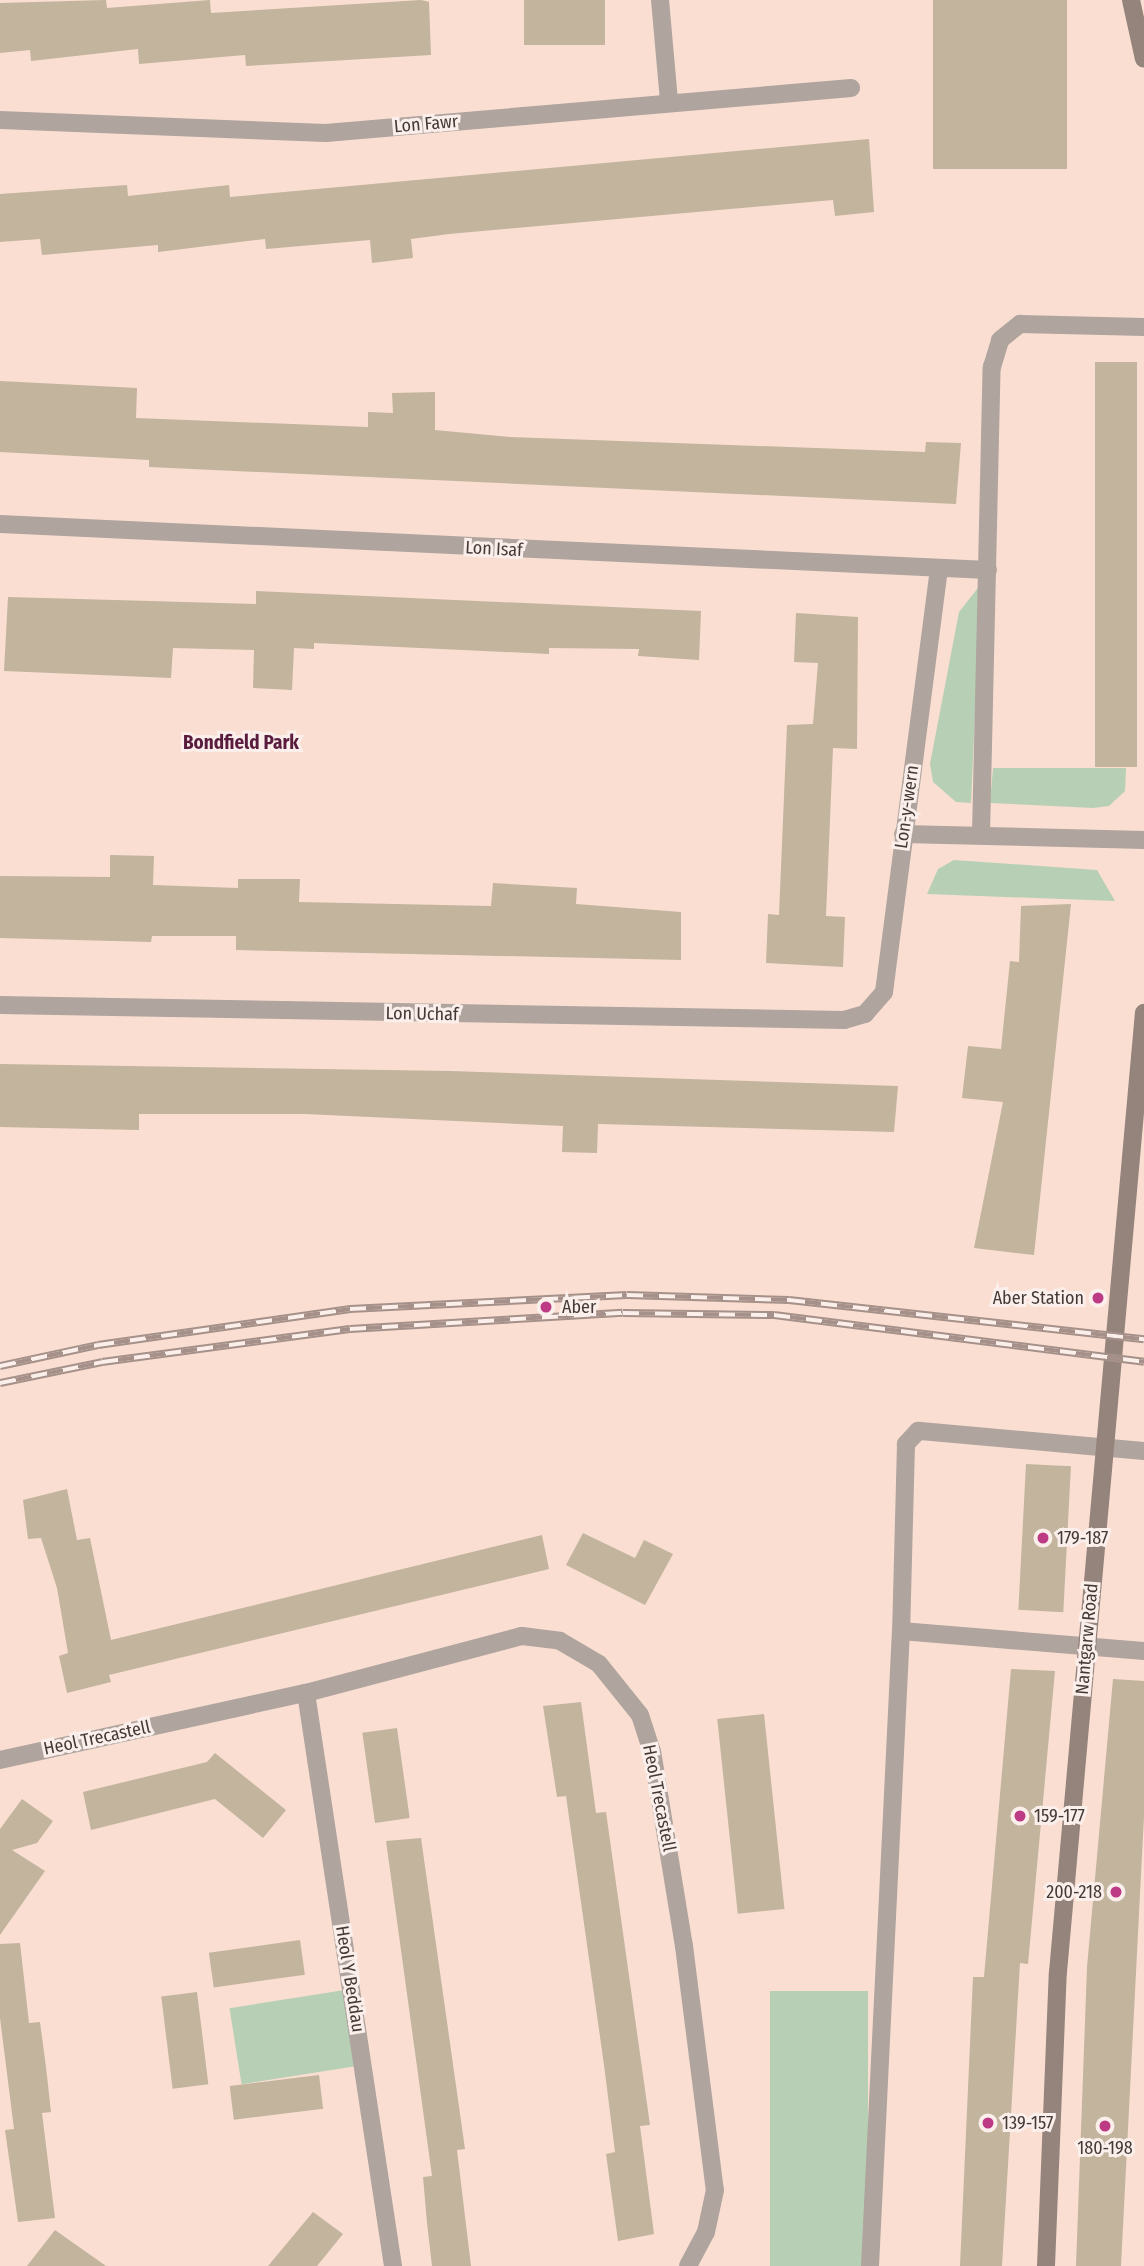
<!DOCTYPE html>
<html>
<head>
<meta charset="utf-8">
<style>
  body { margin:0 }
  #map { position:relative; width:1144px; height:2266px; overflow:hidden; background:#faded2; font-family:"Fira Sans Condensed",sans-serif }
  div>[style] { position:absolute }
  .green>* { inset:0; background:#b7d0b5; transform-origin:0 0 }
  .building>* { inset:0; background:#c2b49d; transform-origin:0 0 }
  .service>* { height:18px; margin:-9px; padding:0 9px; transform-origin:9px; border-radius:9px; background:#afa49e }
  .minor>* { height:18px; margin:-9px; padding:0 9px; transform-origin:9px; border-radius:9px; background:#afa49e }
  .secondary>* { height:18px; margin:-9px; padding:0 9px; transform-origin:9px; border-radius:9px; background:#95847c }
  .rail>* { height:8px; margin-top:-4px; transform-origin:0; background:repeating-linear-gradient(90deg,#fbefeb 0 16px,#a59189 0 32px); box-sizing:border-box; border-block:2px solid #a59189 }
  .dots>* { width:19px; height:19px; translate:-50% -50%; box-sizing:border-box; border:4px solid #fbefeb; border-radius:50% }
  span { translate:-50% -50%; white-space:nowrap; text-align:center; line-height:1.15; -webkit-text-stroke:6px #fbefeb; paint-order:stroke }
  .street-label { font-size:18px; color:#453a35 }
  .poi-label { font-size:18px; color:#453a35 }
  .right { translate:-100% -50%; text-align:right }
  .left { translate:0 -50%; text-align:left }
  .neighbourhood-label { font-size:19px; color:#5a1c3e; font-weight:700 }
</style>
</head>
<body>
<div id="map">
  <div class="green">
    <i style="clip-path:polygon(981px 584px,971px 803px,956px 802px,933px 782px,930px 764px,959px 612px)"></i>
    <i style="clip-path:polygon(993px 768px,1126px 768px,1125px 791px,1109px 806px,1093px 808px,990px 803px)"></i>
    <i style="clip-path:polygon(954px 860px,1097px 870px,1115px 901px,927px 894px,938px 869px)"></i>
    <i style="left:351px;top:1989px;width:77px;height:123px;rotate:81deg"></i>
    <i style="left:770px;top:1991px;width:98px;height:275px"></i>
  </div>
  <div class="building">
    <i style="clip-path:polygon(106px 0,107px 8px,210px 0,211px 13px,421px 0,429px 2px,431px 55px,246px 66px,245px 55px,139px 64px,138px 49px,31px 61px,30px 50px,0 53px,0 3px)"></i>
    <i style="left:524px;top:0;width:81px;height:45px"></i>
    <i style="left:933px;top:0;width:134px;height:169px"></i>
    <i style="clip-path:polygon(869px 139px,874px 212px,835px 216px,833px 200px,449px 234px,411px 239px,413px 258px,372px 263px,370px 240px,266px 249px,265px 239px,158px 252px,158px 245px,42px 255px,40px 239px,0 242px,0 194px,127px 185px,128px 196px,229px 185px,230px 197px)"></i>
    <i style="left:1095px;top:362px;width:42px;height:405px"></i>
    <i style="clip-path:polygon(0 381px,137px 388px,136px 418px,368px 427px,368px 412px,393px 413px,392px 393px,435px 392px,435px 430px,510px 437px,925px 452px,926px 442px,961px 443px,956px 504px,149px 467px,149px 460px,0 452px)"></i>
    <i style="clip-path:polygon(256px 591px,701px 611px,699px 660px,638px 656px,639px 649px,549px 648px,549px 654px,314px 643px,314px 649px,294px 648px,292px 690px,253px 688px,254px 650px,173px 648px,171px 678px,4px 671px,8px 597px,256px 604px)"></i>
    <i style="clip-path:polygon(796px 613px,858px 617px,857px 749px,833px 748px,826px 916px,845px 917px,843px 967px,766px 963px,768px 914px,779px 915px,787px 725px,813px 724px,818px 663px,794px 662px)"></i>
    <i style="clip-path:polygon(110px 855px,154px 856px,153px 885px,238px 888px,238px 879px,300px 879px,299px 902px,491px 906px,493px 883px,577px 888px,576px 904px,681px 912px,681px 960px,236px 950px,236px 936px,152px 936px,151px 942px,0 938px,0 876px,110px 877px)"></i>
    <i style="clip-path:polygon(1071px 904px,1034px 1255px,974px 1248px,1003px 1102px,962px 1098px,968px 1046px,1001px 1049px,1010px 961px,1019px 962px,1021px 906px)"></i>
    <i style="clip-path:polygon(0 1064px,451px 1071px,898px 1086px,894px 1132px,598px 1124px,597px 1153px,562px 1152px,563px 1126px,305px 1114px,139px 1114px,139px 1130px,0 1127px)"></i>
    <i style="left:1026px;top:1464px;width:45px;height:146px;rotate:3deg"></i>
    <i style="clip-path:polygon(67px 1489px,77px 1540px,90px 1538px,111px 1640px,542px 1535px,549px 1569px,109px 1675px,111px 1682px,67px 1693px,59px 1656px,68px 1653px,57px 1588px,41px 1538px,28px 1539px,23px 1500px)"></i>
    <i style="clip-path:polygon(583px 1533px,635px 1558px,644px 1540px,673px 1554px,645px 1605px,566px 1565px)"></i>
    <i style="clip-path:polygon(1011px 1669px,1055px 1671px,1028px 1964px,1020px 1963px,1002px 2266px,960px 2266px,973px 1977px,984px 1977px)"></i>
    <i style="clip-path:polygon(1113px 1679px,1144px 1681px,1144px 1816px,1121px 2266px,1076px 2266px,1087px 1967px)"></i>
    <i style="clip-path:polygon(581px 1702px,596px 1813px,606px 1812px,650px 2125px,640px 2126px,654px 2234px,618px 2241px,606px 2154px,615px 2152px,604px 2065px,566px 1796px,557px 1797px,543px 1706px)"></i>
    <i style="left:764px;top:1714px;width:196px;height:47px;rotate:84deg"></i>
    <i style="left:397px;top:1728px;width:91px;height:35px;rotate:82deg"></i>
    <i style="clip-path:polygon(215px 1753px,286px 1810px,263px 1838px,215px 1799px,91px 1830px,83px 1792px,207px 1762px)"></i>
    <i style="clip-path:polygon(22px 1799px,53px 1821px,37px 1843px,12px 1850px,45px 1871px,0 1935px,0 1829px)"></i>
    <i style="clip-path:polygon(421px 1838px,465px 2149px,457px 2150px,471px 2266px,432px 2266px,427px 2223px,423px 2177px,432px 2176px,386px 1841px)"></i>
    <i style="left:300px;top:1940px;width:35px;height:92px;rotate:82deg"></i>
    <i style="clip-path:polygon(20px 1943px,29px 2023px,40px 2022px,46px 2067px,51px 2112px,42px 2113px,55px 2218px,18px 2222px,5px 2130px,14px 2129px,0 2018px,0 1944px)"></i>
    <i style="left:197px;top:1992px;width:93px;height:36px;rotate:83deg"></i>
    <i style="left:319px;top:2075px;width:34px;height:90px;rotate:83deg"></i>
    <i style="clip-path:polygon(313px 2212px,343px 2234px,317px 2266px,268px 2266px)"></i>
    <i style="clip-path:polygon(55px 2230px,106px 2266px,27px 2266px)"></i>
  </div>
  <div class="service">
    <i style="left:981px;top:834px;width:467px;rotate:-88.7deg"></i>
    <i style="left:992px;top:367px;width:28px;rotate:-73deg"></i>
    <i style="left:1000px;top:340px;width:26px;rotate:-39deg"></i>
    <i style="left:1020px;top:324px;width:124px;rotate:1.4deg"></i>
    <i style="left:1144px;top:1451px;width:227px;rotate:-174.9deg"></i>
    <i style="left:918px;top:1431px;width:18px;rotate:133deg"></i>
    <i style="left:906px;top:1444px;width:187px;rotate:91.5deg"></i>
    <i style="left:901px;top:1631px;width:244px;rotate:4.7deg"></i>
    <i style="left:870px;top:2266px;width:636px;rotate:-87.21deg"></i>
  </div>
  <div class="minor">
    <i style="left:660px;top:0;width:101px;rotate:84.9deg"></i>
    <i style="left:0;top:120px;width:326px;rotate:2.3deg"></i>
    <i style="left:326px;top:133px;width:527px;rotate:-4.9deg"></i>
    <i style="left:0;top:524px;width:989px;rotate:2.67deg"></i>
    <i style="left:903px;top:834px;width:241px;rotate:1.4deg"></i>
    <i style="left:0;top:1005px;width:844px;rotate:1.02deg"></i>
    <i style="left:844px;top:1020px;width:22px;rotate:-16deg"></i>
    <i style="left:865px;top:1014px;width:29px;rotate:-49deg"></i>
    <i style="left:884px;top:992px;width:425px;rotate:-82.6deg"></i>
    <i style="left:306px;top:1693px;width:580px;rotate:81.37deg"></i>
    <i style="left:0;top:1760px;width:313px;rotate:-12.4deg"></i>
    <i style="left:306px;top:1693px;width:223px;rotate:-14.8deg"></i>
    <i style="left:522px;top:1636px;width:38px;rotate:7deg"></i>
    <i style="left:560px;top:1641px;width:45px;rotate:30.5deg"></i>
    <i style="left:599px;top:1664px;width:65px;rotate:51.2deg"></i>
    <i style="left:640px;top:1715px;width:38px;rotate:72deg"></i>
    <i style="left:652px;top:1751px;width:198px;rotate:80.7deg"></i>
    <i style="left:684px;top:1946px;width:246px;rotate:82.8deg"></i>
    <i style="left:715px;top:2190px;width:43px;rotate:102.1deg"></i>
    <i style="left:706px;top:2232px;width:38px;rotate:118deg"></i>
  </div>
  <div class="secondary">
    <i style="left:1131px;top:0;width:60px;rotate:77.6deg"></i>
    <i style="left:1046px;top:2266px;width:294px;rotate:-87.7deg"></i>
    <i style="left:1058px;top:1972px;width:963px;rotate:-84.88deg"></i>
  </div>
  <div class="rail">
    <i style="left:0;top:1366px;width:100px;rotate:-12.1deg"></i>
    <i style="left:98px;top:1345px;width:255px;rotate:-8.1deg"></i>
    <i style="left:350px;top:1309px;width:277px;rotate:-2.9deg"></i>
    <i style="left:627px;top:1295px;width:162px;rotate:1.8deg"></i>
    <i style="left:789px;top:1300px;width:357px;rotate:6.3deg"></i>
    <i style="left:0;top:1383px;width:104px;rotate:-11.6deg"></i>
    <i style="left:102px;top:1362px;width:250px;rotate:-7.6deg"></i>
    <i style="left:350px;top:1329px;width:273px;rotate:-3.4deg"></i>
    <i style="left:623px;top:1313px;width:151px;rotate:0.8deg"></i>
    <i style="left:774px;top:1315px;width:373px;rotate:7.2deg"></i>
  </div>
  <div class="dots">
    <i style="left:1098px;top:1298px;background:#bc3b84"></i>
    <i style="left:546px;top:1307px;background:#bc3b84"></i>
    <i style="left:1043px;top:1538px;background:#bc3b84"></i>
    <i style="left:1020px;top:1816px;background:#bc3b84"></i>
    <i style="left:1116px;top:1892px;background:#bc3b84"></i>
    <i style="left:988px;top:2123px;background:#bc3b84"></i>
    <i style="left:1105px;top:2126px;background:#bc3b84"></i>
  </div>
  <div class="street-label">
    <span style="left:426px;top:124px;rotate:-5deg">Lon Fawr</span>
    <span style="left:494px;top:549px;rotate:3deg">Lon Isaf</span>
    <span style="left:907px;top:807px;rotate:-82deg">Lon-y-wern</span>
    <span style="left:422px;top:1014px;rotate:1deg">Lon Uchaf</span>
    <span style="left:1087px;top:1639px;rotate:-85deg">Nantgarw Road</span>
    <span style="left:97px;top:1738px;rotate:-12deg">Heol Trecastell</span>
    <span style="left:659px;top:1798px;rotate:79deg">Heol Trecastell</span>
    <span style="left:350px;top:1979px;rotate:81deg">Heol Y Beddau</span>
  </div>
  <div class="poi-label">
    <span class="right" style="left:1084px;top:1298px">Aber Station</span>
    <span class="left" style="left:562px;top:1307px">Aber</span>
    <span class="left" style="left:1057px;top:1538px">179-187</span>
    <span class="left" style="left:1034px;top:1816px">159-177</span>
    <span class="right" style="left:1102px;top:1892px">200-218</span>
    <span class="left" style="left:1002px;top:2123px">139-157</span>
    <span style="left:1105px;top:2148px">180-198</span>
  </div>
  <div class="neighbourhood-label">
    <span style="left:241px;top:743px">Bondfield Park</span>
  </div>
</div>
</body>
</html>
